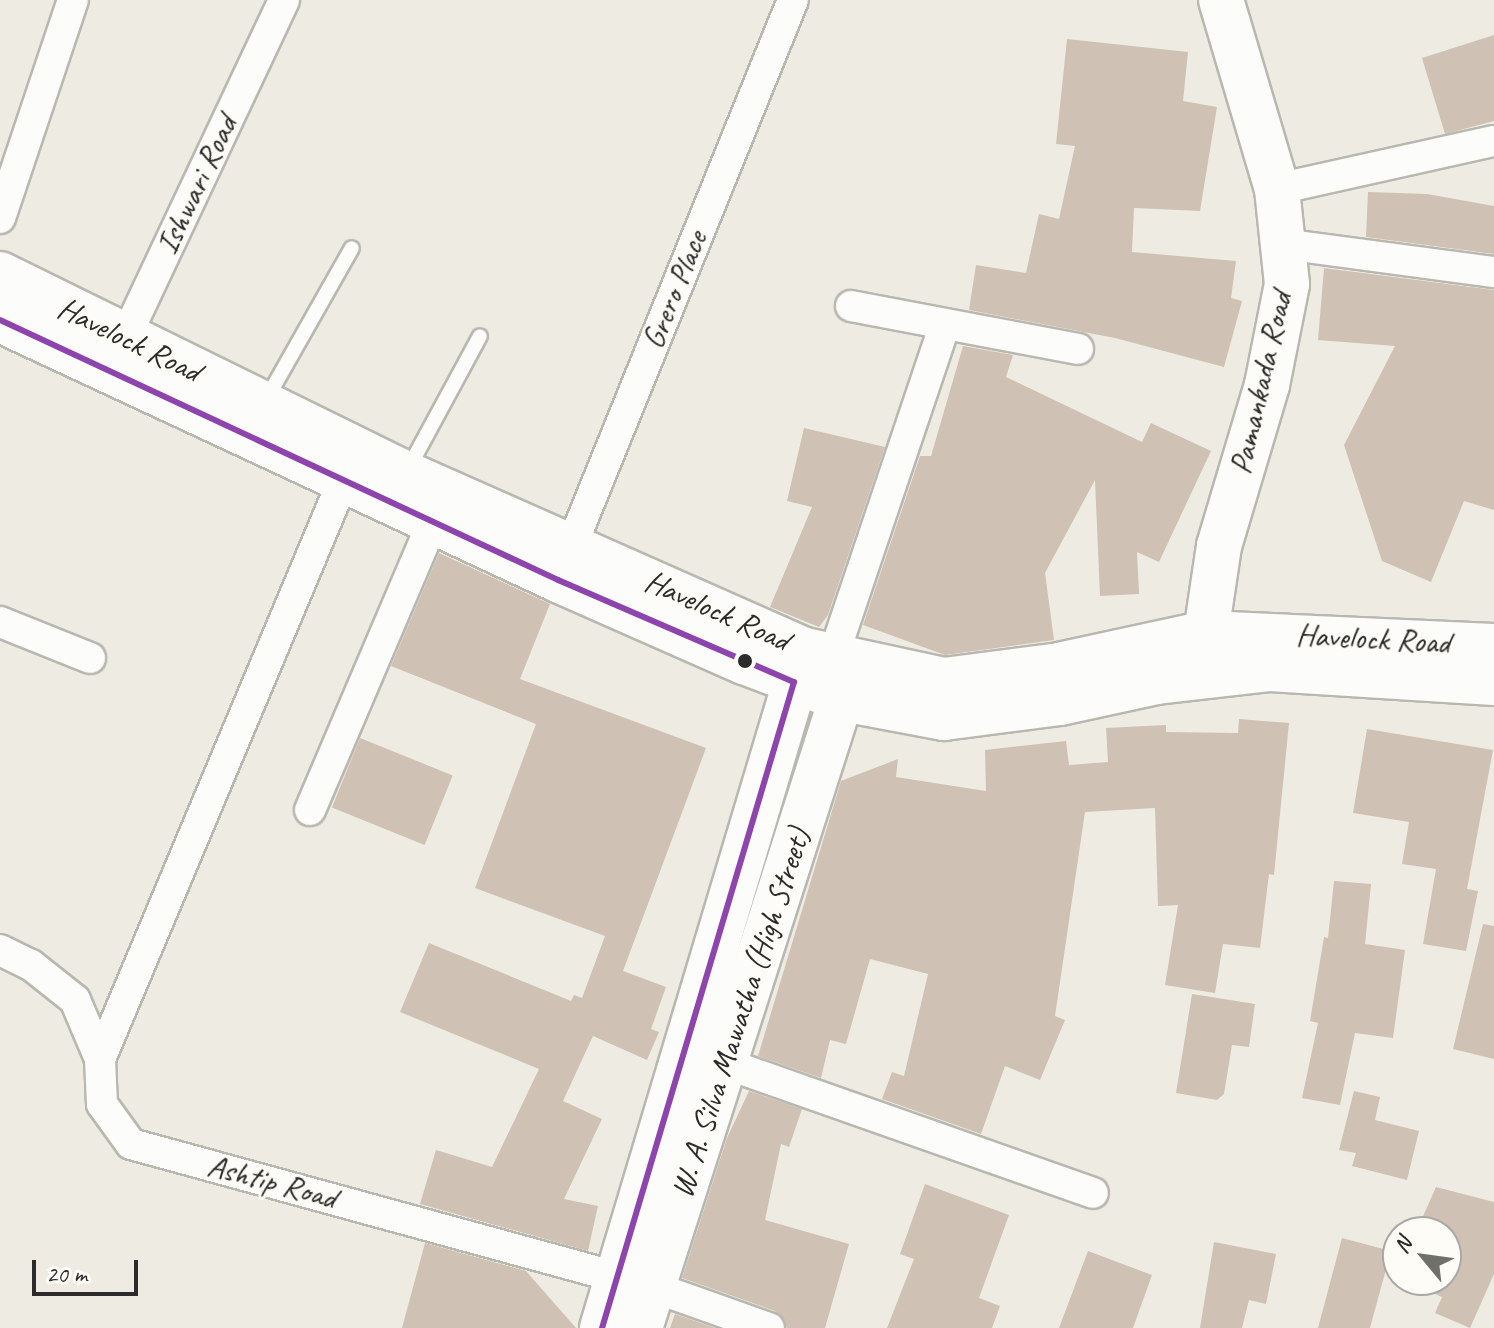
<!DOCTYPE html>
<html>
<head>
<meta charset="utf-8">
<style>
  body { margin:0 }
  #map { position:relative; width:1494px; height:1328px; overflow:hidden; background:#eeece2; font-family:Caveat,sans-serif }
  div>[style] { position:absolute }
  .building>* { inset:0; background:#cfc1b3; transform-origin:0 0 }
  .roads { filter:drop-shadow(2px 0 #b8b7b0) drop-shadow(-2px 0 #b8b7b0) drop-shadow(0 2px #b8b7b0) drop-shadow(0 -2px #b8b7b0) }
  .lane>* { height:14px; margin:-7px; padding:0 7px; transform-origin:7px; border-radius:7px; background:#fcfcfb }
  .street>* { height:30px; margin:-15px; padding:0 15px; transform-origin:15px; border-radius:15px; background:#fcfcfb }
  .primary>* { height:44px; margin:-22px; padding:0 22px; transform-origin:22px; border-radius:22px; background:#fcfcfb }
  .bus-1>* { height:6px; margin:-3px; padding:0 3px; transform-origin:3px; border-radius:3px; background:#8e44ad }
  .dots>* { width:22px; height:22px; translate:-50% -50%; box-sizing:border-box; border:4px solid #fdfcf7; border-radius:50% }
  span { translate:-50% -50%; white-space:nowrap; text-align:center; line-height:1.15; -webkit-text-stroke:6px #fdfcf7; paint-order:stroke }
  .street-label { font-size:32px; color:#2b2b2b }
  .north { position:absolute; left:1382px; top:1216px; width:80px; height:80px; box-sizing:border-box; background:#fdfcf7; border:2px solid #a9a8a5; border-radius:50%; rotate:299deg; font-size:22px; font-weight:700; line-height:32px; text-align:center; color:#2b2b2b }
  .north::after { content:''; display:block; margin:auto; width:28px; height:36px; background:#6f6f6b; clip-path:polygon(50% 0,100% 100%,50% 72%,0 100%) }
  .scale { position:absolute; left:32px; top:1260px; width:106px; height:36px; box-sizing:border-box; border:4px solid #2b2b2b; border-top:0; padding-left:10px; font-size:24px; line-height:28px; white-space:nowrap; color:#2b2b2b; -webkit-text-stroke:6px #fdfcf7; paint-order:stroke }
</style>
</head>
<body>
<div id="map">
  <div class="building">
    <i style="clip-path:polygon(1494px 35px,1494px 121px,1445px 134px,1422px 58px)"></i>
    <i style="clip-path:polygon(1067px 39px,1188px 52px,1183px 101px,1217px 107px,1200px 211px,1134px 208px,1132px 252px,1236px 261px,1231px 298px,1242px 301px,1224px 367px,1115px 338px,969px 310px,976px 265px,1026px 273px,1039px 214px,1059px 219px,1075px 146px,1056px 144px)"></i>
    <i style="clip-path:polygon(1368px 192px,1427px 194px,1494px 206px,1494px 254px,1366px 237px)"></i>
    <i style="clip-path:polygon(1324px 268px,1494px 290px,1494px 510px,1464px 501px,1431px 582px,1382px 561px,1344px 445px,1395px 346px,1318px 340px)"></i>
    <i style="clip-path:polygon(963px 346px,1013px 355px,1006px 377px,1142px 442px,1151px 423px,1211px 451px,1159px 562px,1137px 552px,1139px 594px,1100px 596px,1095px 480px,1045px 573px,1054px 640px,945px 655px,863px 625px,920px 456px,931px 456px)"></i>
    <i style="clip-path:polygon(804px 428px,885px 447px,828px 615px,819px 627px,770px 607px,812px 507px,787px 501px)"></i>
    <i style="clip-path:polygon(439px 553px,550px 604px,520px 679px,706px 748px,623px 971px,666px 987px,651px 1029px,659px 1032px,647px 1060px,593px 1036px,563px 1101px,602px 1119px,564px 1199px,598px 1206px,588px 1251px,420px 1204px,436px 1150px,492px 1167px,539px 1069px,400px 1012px,429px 943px,571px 1001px,574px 995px,582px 998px,605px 936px,475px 888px,536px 724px,391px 666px)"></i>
    <i style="clip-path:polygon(1239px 719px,1289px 723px,1274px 875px,1269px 874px,1260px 948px,1223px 944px,1215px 993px,1165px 985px,1178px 905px,1158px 906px,1155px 808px,1085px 812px,1055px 1016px,1065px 1020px,1040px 1080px,1005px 1066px,981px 1134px,882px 1099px,892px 1072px,904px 1076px,928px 974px,870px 959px,846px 1044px,830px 1040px,821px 1078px,758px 1056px,841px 781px,898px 759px,896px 777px,986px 791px,985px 750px,1066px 741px,1069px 765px,1108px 762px,1106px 728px,1166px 725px,1166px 732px,1238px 733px)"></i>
    <i style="clip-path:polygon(1367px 729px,1493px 750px,1467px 889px,1478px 891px,1466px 951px,1423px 944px,1436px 869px,1402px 864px,1409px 822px,1353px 813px)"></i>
    <i style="left:360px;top:738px;width:100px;height:75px;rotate:22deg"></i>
    <i style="clip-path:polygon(1334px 881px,1371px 884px,1365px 944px,1405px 950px,1393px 1038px,1355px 1033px,1340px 1105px,1302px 1098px,1318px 1023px,1310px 1021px,1324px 937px,1328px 938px)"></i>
    <i style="clip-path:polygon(1483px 924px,1494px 926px,1494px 1059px,1453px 1049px)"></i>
    <i style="clip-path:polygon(1192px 994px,1255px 1004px,1249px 1047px,1232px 1045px,1224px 1094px,1217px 1100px,1176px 1093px)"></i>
    <i style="clip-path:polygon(749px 1091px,802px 1109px,789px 1147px,781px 1144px,765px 1220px,849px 1244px,825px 1328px,787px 1328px,775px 1311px,682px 1278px,727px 1138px)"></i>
    <i style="clip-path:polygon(1354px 1091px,1380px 1097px,1375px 1120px,1419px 1131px,1407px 1180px,1352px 1166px,1356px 1153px,1339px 1150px)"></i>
    <i style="clip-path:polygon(925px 1184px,1009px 1215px,979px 1298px,1000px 1306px,992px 1328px,887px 1328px,914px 1259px,900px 1254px)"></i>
    <i style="clip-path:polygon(1436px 1187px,1494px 1202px,1494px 1274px,1470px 1328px,1435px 1313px,1442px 1297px,1403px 1280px,1446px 1280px,1446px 1232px,1416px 1232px)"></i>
    <i style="clip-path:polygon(1342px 1238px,1391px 1251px,1370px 1328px,1318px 1328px)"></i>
    <i style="clip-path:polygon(1214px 1242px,1276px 1254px,1266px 1304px,1249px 1300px,1242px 1328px,1200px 1328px)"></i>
    <i style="clip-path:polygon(425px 1243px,526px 1271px,576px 1328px,402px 1328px)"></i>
    <i style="clip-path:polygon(1088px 1251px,1152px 1275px,1133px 1328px,1059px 1328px)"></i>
    <i style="clip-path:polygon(675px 1314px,715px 1328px,670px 1328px)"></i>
  </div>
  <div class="roads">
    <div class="lane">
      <i style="left:267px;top:398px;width:172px;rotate:-60.5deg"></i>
      <i style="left:407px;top:471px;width:153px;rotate:-61.6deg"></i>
    </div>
    <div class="street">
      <i style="left:1277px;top:189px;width:222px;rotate:-12.5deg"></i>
      <i style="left:0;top:218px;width:230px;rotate:-71.5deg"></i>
      <i style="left:1283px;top:244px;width:213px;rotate:7.6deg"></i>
      <i style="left:851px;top:306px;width:231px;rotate:10.7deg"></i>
      <i style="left:118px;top:353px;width:390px;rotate:-64.8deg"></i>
      <i style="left:565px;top:562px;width:606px;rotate:-67.92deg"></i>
      <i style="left:0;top:622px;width:97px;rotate:21.8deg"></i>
      <i style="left:833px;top:657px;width:350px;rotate:-71.4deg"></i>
      <i style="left:310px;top:810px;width:314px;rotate:-66.9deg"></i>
      <i style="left:0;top:950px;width:34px;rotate:26deg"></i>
      <i style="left:31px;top:965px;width:56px;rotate:38.5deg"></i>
      <i style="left:75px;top:1000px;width:64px;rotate:67deg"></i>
      <i style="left:100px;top:1059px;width:45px;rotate:87.5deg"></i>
      <i style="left:102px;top:1104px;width:49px;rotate:54.1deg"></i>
      <i style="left:131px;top:1144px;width:541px;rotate:15.32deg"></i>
      <i style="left:653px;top:1287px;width:123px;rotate:19.5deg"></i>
      <i style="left:100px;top:1059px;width:627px;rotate:-67.2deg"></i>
      <i style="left:724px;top:1063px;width:391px;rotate:19.4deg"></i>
    </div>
    <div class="primary">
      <i style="left:0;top:274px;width:444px;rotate:26.2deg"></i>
      <i style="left:398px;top:470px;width:445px;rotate:23.9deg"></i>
      <i style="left:805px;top:650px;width:142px;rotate:12.2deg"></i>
      <i style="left:944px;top:680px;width:111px;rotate:-7.3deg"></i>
      <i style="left:1054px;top:666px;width:156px;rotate:-12.2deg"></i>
      <i style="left:1206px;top:633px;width:288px;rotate:2.6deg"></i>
      <i style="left:0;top:320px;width:616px;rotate:24.98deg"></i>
      <i style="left:558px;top:580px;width:203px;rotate:23.8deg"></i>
      <i style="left:744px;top:662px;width:105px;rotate:20.7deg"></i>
      <i style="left:842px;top:699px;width:104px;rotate:10.6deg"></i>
      <i style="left:944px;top:718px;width:117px;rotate:-7.4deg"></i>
      <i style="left:1060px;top:703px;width:99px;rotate:-12.2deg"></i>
      <i style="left:1157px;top:682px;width:114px;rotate:-6.6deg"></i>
      <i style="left:1270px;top:669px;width:224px;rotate:3.6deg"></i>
      <i style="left:1207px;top:663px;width:30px;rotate:-92deg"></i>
      <i style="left:1206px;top:633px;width:88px;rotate:-81.5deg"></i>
      <i style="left:1219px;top:546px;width:168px;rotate:-73.4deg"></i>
      <i style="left:1267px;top:385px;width:103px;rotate:-78.8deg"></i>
      <i style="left:1287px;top:284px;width:96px;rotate:-96deg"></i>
      <i style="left:1277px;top:189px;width:197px;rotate:-106.5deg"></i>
      <i style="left:602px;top:1328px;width:701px;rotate:-73.35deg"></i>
      <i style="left:640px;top:1328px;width:690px;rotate:-72.27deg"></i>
    </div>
  </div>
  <div class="bus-1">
    <i style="left:0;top:320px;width:616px;rotate:24.98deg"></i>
    <i style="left:558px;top:580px;width:257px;rotate:23.4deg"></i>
    <i style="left:794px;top:682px;width:674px;rotate:106.55deg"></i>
  </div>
  <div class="dots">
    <i style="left:745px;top:661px;background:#2b2b2b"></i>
  </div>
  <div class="street-label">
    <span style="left:197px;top:185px;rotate:-65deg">Ishwari Road</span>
    <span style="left:675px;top:290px;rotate:-68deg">Grero Place</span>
    <span style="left:129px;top:340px;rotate:26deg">Havelock Road</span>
    <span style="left:1261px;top:383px;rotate:-77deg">Pamankada Road</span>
    <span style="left:717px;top:611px;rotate:24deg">Havelock Road</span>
    <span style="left:1373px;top:639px;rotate:3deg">Havelock Road</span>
    <span style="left:741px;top:1013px;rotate:-72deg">W. A. Silva Mawatha (High Street)</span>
    <span style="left:272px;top:1182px;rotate:15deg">Ashtip Road</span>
  </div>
  <div class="north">N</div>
  <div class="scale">20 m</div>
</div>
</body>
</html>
